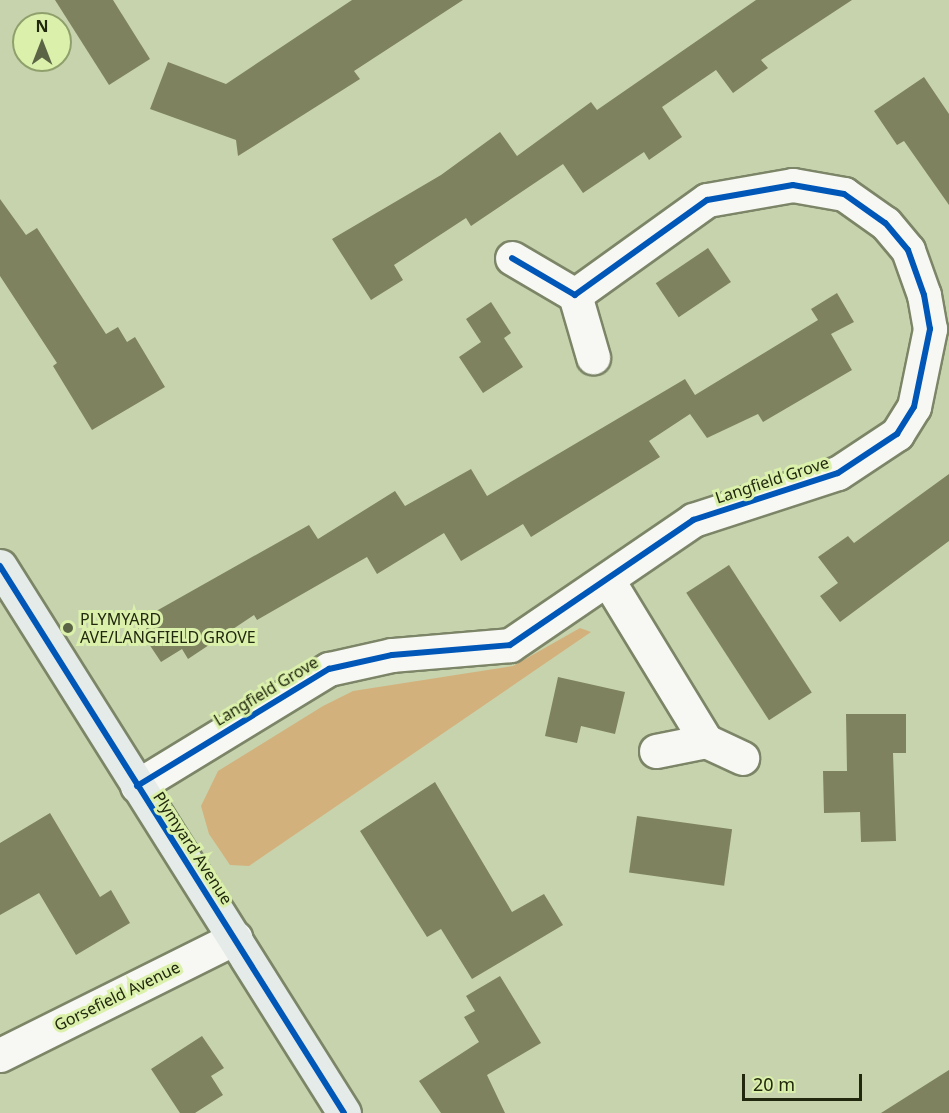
<!DOCTYPE html>
<html>
<head>
<meta charset="utf-8">
<style>
  body { margin:0 }
  #map { position:relative; width:949px; height:1113px; overflow:hidden; background:#c7d3ad; font-family:"Noto Sans",sans-serif }
  div>[style] { position:absolute }
  .green>* { inset:0; background:#d3b17d }
  .building>* { inset:0; background:#7e825f; transform-origin:0 0 }
  .roads { filter:drop-shadow(2px 0 #7c8567) drop-shadow(-2px 0 #7c8567) drop-shadow(0 2px #7c8567) drop-shadow(0 -2px #7c8567) }
  .street>* { height:33px; margin:-16.5px; padding:0 16.5px; transform-origin:16.5px; border-radius:16.5px; background:#f7f8f3 }
  .secondary>* { height:33px; margin:-16.5px; padding:0 16.5px; transform-origin:16.5px; border-radius:16.5px; background:#e4ebe8 }
  .cycleway>* { height:6px; margin:-3px; padding:0 3px; transform-origin:3px; border-radius:3px; background:#0057b8 }
  .dots>* { width:16px; height:16px; translate:-50% -50%; box-sizing:border-box; border:3px solid #daf0ab; border-radius:50% }
  span { translate:-50% -50%; white-space:nowrap; text-align:center; line-height:1.15; -webkit-text-stroke:6px #daf0ab; paint-order:stroke }
  .street-label { font-size:16px; color:#21280d }
  .poi-label { font-size:16px; color:#21280d }
  .left { translate:0 -50%; text-align:left }
  .north { position:absolute; left:12px; top:12px; width:60px; height:60px; box-sizing:border-box; background:#daf0ab; border:2px solid #90a06c; border-radius:50%; rotate:0deg; font-size:16px; font-weight:700; line-height:24px; text-align:center; color:#21280d }
  .north::after { content:''; display:block; margin:auto; width:21px; height:27px; background:#5b6445; clip-path:polygon(50% 0,100% 100%,50% 72%,0 100%) }
  .scale { position:absolute; left:742px; top:1074px; width:120px; height:27px; box-sizing:border-box; border:3px solid #21280d; border-top:0; padding-left:8px; font-size:18px; line-height:21px; white-space:nowrap; color:#21280d; -webkit-text-stroke:4px #daf0ab; paint-order:stroke }
</style>
</head>
<body>
<div id="map">
  <div class="green">
    <i style="clip-path:polygon(580px 628px,591px 632px,249px 866px,230px 865px,209px 834px,201px 806px,218px 771px,323px 706px,353px 691px,513px 666px)"></i>
  </div>
  <div class="building">
    <i style="clip-path:polygon(55px 0,113px 0,150px 59px,109px 85px)"></i>
    <i style="clip-path:polygon(352px 0,463px 0,354px 71px,360px 79px,238px 156px,236px 140px,150px 109px,168px 62px,226px 84px)"></i>
    <i style="clip-path:polygon(756px 0,852px 0,761px 60px,768px 68px,733px 93px,716px 70px,662px 107px,682px 137px,649px 160px,644px 152px,583px 193px,563px 164px,471px 226px,466px 218px,394px 265px,403px 280px,371px 300px,332px 239px,441px 175px,500px 132px,517px 156px,591px 102px,597px 110px)"></i>
    <i style="clip-path:polygon(924px 77px,949px 114px,949px 205px,904px 141px,897px 145px,874px 111px)"></i>
    <i style="clip-path:polygon(0 199px,26px 235px,37px 228px,106px 334px,118px 327px,127px 342px,135px 337px,165px 387px,92px 430px,53px 366px,57px 363px,0 276px)"></i>
    <i style="left:708px;top:248px;width:41px;height:63px;rotate:56deg"></i>
    <i style="clip-path:polygon(837px 293px,854px 322px,831px 334px,852px 370px,763px 422px,758px 414px,707px 438px,690px 414px,649px 441px,660px 457px,531px 537px,523px 524px,461px 561px,444px 533px,377px 574px,367px 557px,257px 620px,254px 615px,188px 659px,182px 649px,161px 662px,135px 623px,309px 525px,318px 539px,395px 491px,405px 506px,471px 469px,487px 496px,685px 379px,695px 395px,818px 320px,811px 309px)"></i>
    <i style="clip-path:polygon(491px 302px,511px 333px,504px 338px,523px 367px,483px 393px,459px 357px,481px 342px,466px 319px)"></i>
    <i style="clip-path:polygon(949px 474px,949px 541px,840px 622px,820px 596px,838px 583px,818px 557px,848px 536px,854px 543px)"></i>
    <i style="left:729px;top:565px;width:152px;height:51px;rotate:57deg"></i>
    <i style="clip-path:polygon(558px 677px,625px 692px,615px 734px,581px 726px,577px 743px,545px 736px)"></i>
    <i style="clip-path:polygon(846px 714px,906px 714px,906px 753px,893px 753px,896px 841px,861px 842px,860px 812px,824px 813px,823px 771px,847px 771px)"></i>
    <i style="clip-path:polygon(435px 782px,512px 912px,544px 894px,563px 925px,472px 979px,441px 929px,427px 937px,360px 831px)"></i>
    <i style="clip-path:polygon(50px 813px,100px 897px,111px 890px,130px 923px,76px 955px,39px 893px,0 915px,0 843px)"></i>
    <i style="left:637px;top:816px;width:96px;height:57px;rotate:8deg"></i>
    <i style="clip-path:polygon(500px 976px,541px 1043px,487px 1075px,505px 1113px,441px 1113px,419px 1081px,479px 1042px,464px 1017px,475px 1011px,466px 996px)"></i>
    <i style="clip-path:polygon(202px 1036px,224px 1068px,211px 1076px,223px 1095px,195px 1113px,180px 1113px,151px 1069px)"></i>
    <i style="clip-path:polygon(949px 1070px,949px 1113px,881px 1113px)"></i>
  </div>
  <div class="roads">
    <div class="street">
      <i style="left:575px;top:295px;width:65px;rotate:73.8deg"></i>
      <i style="left:609px;top:582px;width:186px;rotate:58.6deg"></i>
      <i style="left:706px;top:741px;width:40px;rotate:25deg"></i>
      <i style="left:656px;top:751px;width:51px;rotate:-11.3deg"></i>
      <i style="left:137px;top:786px;width:225px;rotate:-31.4deg"></i>
      <i style="left:329px;top:669px;width:65px;rotate:-12.5deg"></i>
      <i style="left:392px;top:655px;width:118px;rotate:-4.8deg"></i>
      <i style="left:510px;top:645px;width:222px;rotate:-34.3deg"></i>
      <i style="left:693px;top:520px;width:152px;rotate:-18deg"></i>
      <i style="left:838px;top:473px;width:71px;rotate:-33.5deg"></i>
      <i style="left:897px;top:434px;width:32px;rotate:-58deg"></i>
      <i style="left:914px;top:407px;width:80px;rotate:-78.4deg"></i>
      <i style="left:930px;top:329px;width:35px;rotate:-100deg"></i>
      <i style="left:924px;top:295px;width:48px;rotate:-109.6deg"></i>
      <i style="left:908px;top:250px;width:35px;rotate:-130deg"></i>
      <i style="left:885px;top:223px;width:50px;rotate:-144.7deg"></i>
      <i style="left:844px;top:194px;width:52px;rotate:-170deg"></i>
      <i style="left:793px;top:185px;width:87px;rotate:170.1deg"></i>
      <i style="left:707px;top:200px;width:163px;rotate:144.3deg"></i>
      <i style="left:575px;top:295px;width:73px;rotate:-149.6deg"></i>
      <i style="left:0;top:1055px;width:263px;rotate:-26.5deg"></i>
    </div>
    <div class="secondary">
      <i style="left:0;top:566px;width:646px;rotate:57.83deg"></i>
    </div>
  </div>
  <div class="cycleway">
    <i style="left:0;top:566px;width:646px;rotate:57.83deg"></i>
    <i style="left:137px;top:786px;width:225px;rotate:-31.4deg"></i>
    <i style="left:329px;top:669px;width:65px;rotate:-12.5deg"></i>
    <i style="left:392px;top:655px;width:118px;rotate:-4.8deg"></i>
    <i style="left:510px;top:645px;width:222px;rotate:-34.3deg"></i>
    <i style="left:693px;top:520px;width:152px;rotate:-18deg"></i>
    <i style="left:838px;top:473px;width:71px;rotate:-33.5deg"></i>
    <i style="left:897px;top:434px;width:32px;rotate:-58deg"></i>
    <i style="left:914px;top:407px;width:80px;rotate:-78.4deg"></i>
    <i style="left:930px;top:329px;width:35px;rotate:-100deg"></i>
    <i style="left:924px;top:295px;width:48px;rotate:-109.6deg"></i>
    <i style="left:908px;top:250px;width:35px;rotate:-130deg"></i>
    <i style="left:885px;top:223px;width:50px;rotate:-144.7deg"></i>
    <i style="left:844px;top:194px;width:52px;rotate:-170deg"></i>
    <i style="left:793px;top:185px;width:87px;rotate:170.1deg"></i>
    <i style="left:707px;top:200px;width:163px;rotate:144.3deg"></i>
    <i style="left:575px;top:295px;width:73px;rotate:-149.6deg"></i>
  </div>
  <div class="dots">
    <i style="left:68px;top:628px;background:#5b6445"></i>
  </div>
  <div class="street-label">
    <span style="left:772px;top:480px;rotate:-18deg">Langfield Grove</span>
    <span style="left:266px;top:691px;rotate:-31deg">Langfield Grove</span>
    <span style="left:193px;top:848px;rotate:57deg">Plymyard Avenue</span>
    <span style="left:117px;top:996px;rotate:-26deg">Gorsefield Avenue</span>
  </div>
  <div class="poi-label">
    <span class="left" style="left:80px;top:628px">PLYMYARD<br>AVE/LANGFIELD GROVE</span>
  </div>
  <div class="north">N</div>
  <div class="scale">20 m</div>
</div>
</body>
</html>
